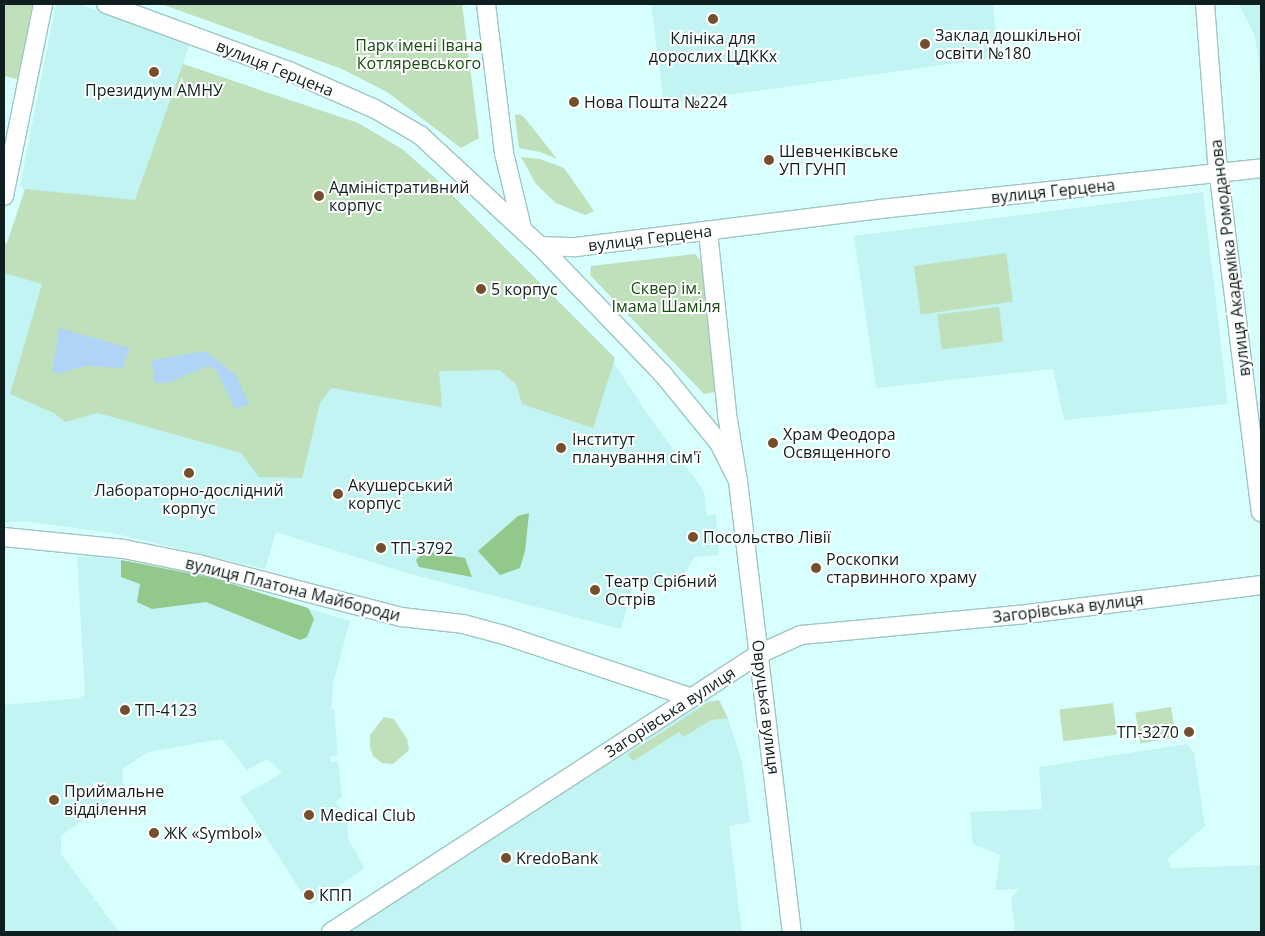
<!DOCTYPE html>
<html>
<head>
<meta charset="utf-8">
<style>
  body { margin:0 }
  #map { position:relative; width:1265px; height:936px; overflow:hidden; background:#d6fffe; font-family:"Open Sans",sans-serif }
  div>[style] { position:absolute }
  .built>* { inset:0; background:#c1f4f2 }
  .green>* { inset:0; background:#bfe0ba; transform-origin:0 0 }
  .forest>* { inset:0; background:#93c88b }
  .water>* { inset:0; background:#b0d4f6 }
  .roads { filter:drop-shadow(1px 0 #9ec6c4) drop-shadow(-1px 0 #9ec6c4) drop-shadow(0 1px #9ec6c4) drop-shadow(0 -1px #9ec6c4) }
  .minor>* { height:18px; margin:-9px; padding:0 9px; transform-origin:9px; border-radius:9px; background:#fff }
  .dots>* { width:14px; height:14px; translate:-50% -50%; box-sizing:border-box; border:2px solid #fff; border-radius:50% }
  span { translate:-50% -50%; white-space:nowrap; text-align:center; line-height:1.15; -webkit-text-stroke:4px #fff; paint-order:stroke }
  .poi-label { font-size:16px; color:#0f1e1e }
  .left { translate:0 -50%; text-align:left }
  .right { translate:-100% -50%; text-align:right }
  .park-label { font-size:16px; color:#184c11 }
  .street-label { font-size:16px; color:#0f1e1e }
  .frame { position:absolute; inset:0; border:5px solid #0f1e1e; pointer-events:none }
</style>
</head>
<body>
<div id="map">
  <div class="built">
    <i style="clip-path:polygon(56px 4px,80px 4px,189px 45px,183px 64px,358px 123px,402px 149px,434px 177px,615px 358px,614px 363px,648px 415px,704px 491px,707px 515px,716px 515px,719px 555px,694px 557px,680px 583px,633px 586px,621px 629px,407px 573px,276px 532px,265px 569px,112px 533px,24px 521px,4px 523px,4px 244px,7px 243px,25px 189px,20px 186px)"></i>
    <i style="clip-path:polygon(651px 4px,993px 4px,999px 57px,664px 104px)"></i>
    <i style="clip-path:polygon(1239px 4px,1261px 4px,1261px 82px,1255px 37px)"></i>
    <i style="clip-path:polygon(1203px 192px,1228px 404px,1064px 420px,1053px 369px,876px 388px,854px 236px)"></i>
    <i style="clip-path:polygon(100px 556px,182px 570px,350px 621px,334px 680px,331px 709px,334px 709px,338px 755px,330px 756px,331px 762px,338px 761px,342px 797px,336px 802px,347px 817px,348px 839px,365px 868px,310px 905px,240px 797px,282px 773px,268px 759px,247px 770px,222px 739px,148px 752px,122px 769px,124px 790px,61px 836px,61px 854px,119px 932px,4px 932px,4px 705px,80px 698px,85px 694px,77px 557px)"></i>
    <i style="clip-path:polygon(706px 695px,728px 718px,742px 762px,750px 822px,729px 826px,742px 932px,336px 932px)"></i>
    <i style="clip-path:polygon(1187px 744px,1194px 753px,1205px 826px,1167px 859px,1171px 868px,1261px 865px,1261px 932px,1015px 932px,1011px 898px,1019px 889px,995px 890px,1000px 855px,973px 844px,970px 812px,1042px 809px,1039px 767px)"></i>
  </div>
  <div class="green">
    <i style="clip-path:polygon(4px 4px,34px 5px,17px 79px,4px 76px)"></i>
    <i style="clip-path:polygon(161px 4px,462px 4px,479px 138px,461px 148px,387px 92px,342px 69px)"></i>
    <i style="clip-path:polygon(183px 64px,358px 123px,402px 149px,434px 177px,615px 358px,593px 428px,522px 404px,516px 384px,499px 370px,439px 371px,442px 407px,331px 388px,320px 403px,302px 478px,259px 477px,241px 453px,98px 413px,65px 422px,54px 413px,10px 394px,42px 284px,4px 273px,4px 244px,7px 243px,25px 189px,135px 200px)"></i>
    <i style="clip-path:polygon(519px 114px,524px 117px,557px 159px,540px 152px,519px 148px,515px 115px)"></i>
    <i style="clip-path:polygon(521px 157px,540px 159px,564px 168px,594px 211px,585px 215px,556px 203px,536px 184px)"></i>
    <i style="left:1006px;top:253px;width:49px;height:93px;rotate:82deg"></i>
    <i style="clip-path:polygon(695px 254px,704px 265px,715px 392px,704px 394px,590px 275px,591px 266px)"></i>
    <i style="left:999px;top:307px;width:35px;height:62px;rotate:83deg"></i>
    <i style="clip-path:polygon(719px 700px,728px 718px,711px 720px,683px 737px,679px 732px,633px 761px,628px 754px,709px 702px)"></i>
    <i style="left:1113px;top:703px;width:32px;height:54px;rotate:83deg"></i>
    <i style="left:1171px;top:707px;width:31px;height:36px;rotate:81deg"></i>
    <i style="clip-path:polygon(384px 717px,394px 719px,407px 739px,409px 750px,393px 764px,382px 763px,373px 756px,370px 747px,370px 735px)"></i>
  </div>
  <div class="forest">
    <i style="clip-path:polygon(529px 513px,525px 551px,520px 568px,500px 575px,478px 551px,518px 516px)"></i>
    <i style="clip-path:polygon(424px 551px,465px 558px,472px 577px,419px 567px,416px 560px)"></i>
    <i style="clip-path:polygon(121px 560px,213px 578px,308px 608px,314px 619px,307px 637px,300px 640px,206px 602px,152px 609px,137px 602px,140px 584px,121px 577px)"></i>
  </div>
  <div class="water">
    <i style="clip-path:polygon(59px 328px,130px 348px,123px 368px,86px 366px,57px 374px,52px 371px)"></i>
    <i style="clip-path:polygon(205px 351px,236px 375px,249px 404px,235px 409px,216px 370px,208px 366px,167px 383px,154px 383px,152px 360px)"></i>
  </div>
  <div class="roads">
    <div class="minor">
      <i style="left:106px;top:4px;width:195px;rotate:20.1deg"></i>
      <i style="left:289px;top:71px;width:94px;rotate:23.8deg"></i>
      <i style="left:375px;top:109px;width:52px;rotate:30deg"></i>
      <i style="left:420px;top:135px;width:163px;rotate:42.8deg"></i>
      <i style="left:540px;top:246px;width:176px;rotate:46.2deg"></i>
      <i style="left:662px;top:373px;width:90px;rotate:50.8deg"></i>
      <i style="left:719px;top:443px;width:42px;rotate:63.4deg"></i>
      <i style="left:486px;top:4px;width:150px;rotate:83.1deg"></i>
      <i style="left:504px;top:153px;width:77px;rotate:76.5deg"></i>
      <i style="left:1205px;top:4px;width:156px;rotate:85.6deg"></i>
      <i style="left:1217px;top:160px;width:355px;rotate:82.9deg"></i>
      <i style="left:4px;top:196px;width:196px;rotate:-78.5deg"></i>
      <i style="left:708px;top:232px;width:183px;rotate:84deg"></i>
      <i style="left:727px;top:414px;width:68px;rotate:80.7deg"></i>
      <i style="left:738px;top:481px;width:454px;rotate:83.2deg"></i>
      <i style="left:540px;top:246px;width:36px;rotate:2deg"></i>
      <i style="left:576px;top:247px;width:306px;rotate:-7.1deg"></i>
      <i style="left:880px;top:209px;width:383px;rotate:-6.1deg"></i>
      <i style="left:4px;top:537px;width:121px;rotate:5.7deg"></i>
      <i style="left:124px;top:549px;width:76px;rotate:11.5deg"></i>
      <i style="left:198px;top:564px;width:210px;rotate:14.6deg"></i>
      <i style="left:401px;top:617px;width:62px;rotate:6.4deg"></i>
      <i style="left:463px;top:624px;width:39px;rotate:15deg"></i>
      <i style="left:501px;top:634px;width:201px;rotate:18.5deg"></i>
      <i style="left:331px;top:932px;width:510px;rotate:-33.01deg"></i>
      <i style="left:759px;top:654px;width:46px;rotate:-24.3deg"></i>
      <i style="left:801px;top:635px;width:218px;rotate:-5.3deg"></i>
      <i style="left:1018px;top:615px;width:245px;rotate:-7deg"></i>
    </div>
  </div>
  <div class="dots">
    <i style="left:713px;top:19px;background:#754f2b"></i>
    <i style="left:925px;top:44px;background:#754f2b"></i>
    <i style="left:154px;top:72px;background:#754f2b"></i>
    <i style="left:574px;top:102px;background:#754f2b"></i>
    <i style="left:769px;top:160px;background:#754f2b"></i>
    <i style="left:319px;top:196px;background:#754f2b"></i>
    <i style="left:481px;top:289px;background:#754f2b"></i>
    <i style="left:773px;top:443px;background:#754f2b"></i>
    <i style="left:561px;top:448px;background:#754f2b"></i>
    <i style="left:189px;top:473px;background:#754f2b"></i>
    <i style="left:338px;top:494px;background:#754f2b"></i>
    <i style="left:693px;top:537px;background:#754f2b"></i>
    <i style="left:381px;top:548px;background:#754f2b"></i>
    <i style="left:816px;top:568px;background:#754f2b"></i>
    <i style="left:595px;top:590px;background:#754f2b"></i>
    <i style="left:125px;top:710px;background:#754f2b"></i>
    <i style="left:1189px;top:732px;background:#754f2b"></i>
    <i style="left:54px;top:800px;background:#754f2b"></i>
    <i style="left:309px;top:815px;background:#754f2b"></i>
    <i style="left:154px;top:833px;background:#754f2b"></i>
    <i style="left:506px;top:858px;background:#754f2b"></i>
    <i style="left:309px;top:895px;background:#754f2b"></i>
  </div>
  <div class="poi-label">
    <span class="left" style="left:935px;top:44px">Заклад дошкільної<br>освіти №180</span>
    <span style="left:713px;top:47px">Клініка для<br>дорослих ЦДККх</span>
    <span style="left:154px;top:90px">Президиум АМНУ</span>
    <span class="left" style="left:584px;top:102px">Нова Пошта №224</span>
    <span class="left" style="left:779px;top:160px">Шевченківське<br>УП ГУНП</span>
    <span class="left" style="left:329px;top:196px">Адміністративний<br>корпус</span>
    <span class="left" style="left:491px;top:289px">5 корпус</span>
    <span class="left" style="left:783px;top:443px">Храм Феодора<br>Освященного</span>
    <span class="left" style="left:572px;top:448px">Інститут<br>планування сім'ї</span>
    <span class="left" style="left:348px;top:494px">Акушерський<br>корпус</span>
    <span style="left:189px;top:499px">Лабораторно-дослідний<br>корпус</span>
    <span class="left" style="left:703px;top:537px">Посольство Лівії</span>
    <span class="left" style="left:391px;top:548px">ТП-3792</span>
    <span class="left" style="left:826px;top:568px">Роскопки<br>старвинного храму</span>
    <span class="left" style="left:605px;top:590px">Театр Срібний<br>Острів</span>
    <span class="left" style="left:135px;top:710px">ТП-4123</span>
    <span class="right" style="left:1179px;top:732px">ТП-3270</span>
    <span class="left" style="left:64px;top:800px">Приймальне<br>відділення</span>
    <span class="left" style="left:320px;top:815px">Medical Club</span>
    <span class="left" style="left:164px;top:833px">ЖК «Symbol»</span>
    <span class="left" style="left:516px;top:858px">KredoBank</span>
    <span class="left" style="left:319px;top:895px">КПП</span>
  </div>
  <div class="park-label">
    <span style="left:419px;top:54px">Парк імені Івана<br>Котляревського</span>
    <span style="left:666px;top:297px">Сквер ім.<br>Імама Шаміля</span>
  </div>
  <div class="street-label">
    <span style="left:275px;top:68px;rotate:22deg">вулиця Герцена</span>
    <span style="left:1053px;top:191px;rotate:-6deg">вулиця Герцена</span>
    <span style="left:650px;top:238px;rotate:-7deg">вулиця Герцена</span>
    <span style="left:1230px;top:258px;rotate:-97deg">вулиця Академіка Ромоданова</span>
    <span style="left:293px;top:589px;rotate:14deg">вулиця Платона Майбороди</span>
    <span style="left:1068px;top:608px;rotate:-7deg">Загорівська вулиця</span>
    <span style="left:766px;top:707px;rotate:83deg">Овруцька вулиця</span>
    <span style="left:670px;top:712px;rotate:-33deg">Загорівська вулиця</span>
  </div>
  <div class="frame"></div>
</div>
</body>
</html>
